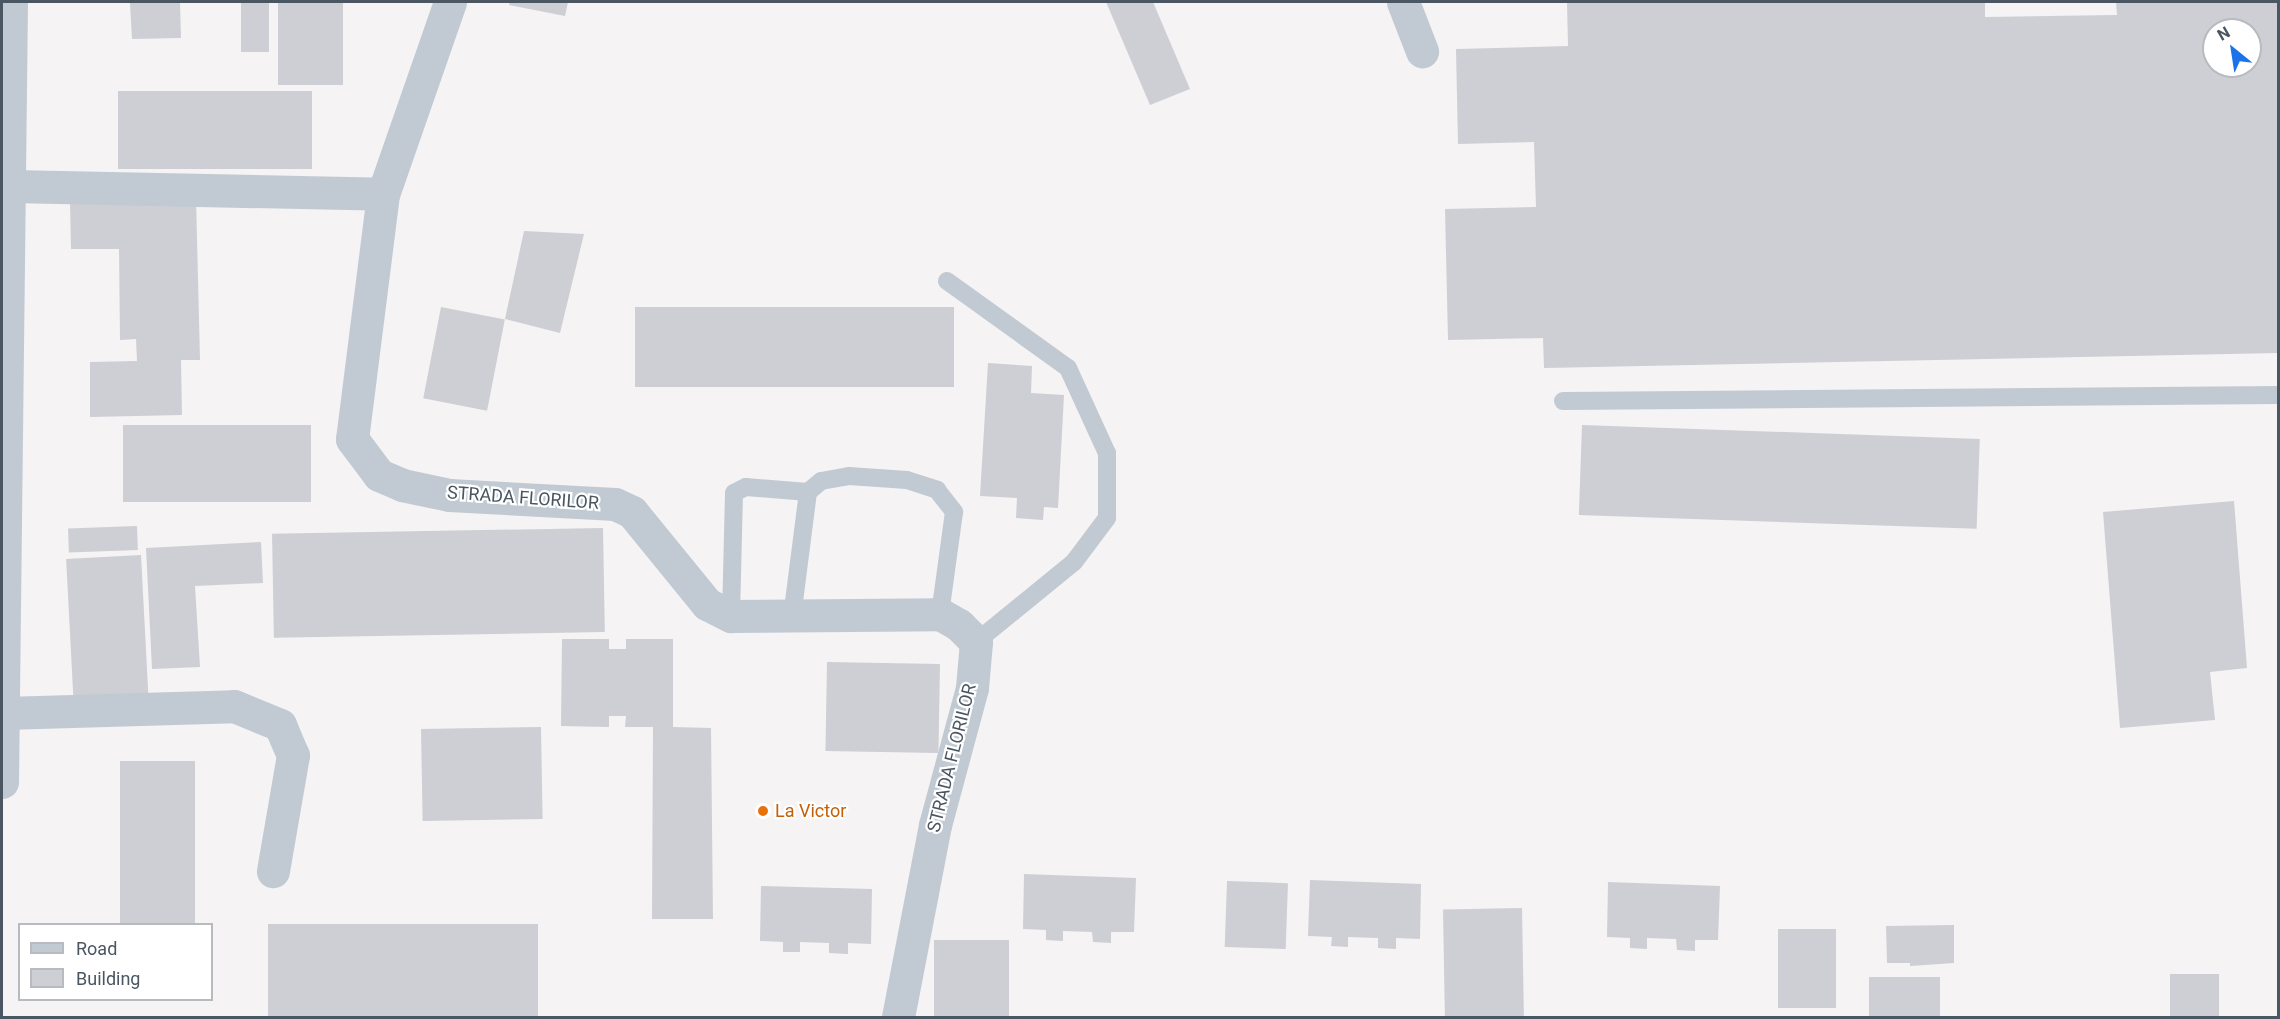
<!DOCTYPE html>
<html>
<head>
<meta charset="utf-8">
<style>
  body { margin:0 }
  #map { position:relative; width:2280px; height:1019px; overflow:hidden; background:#f5f3f3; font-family:Roboto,sans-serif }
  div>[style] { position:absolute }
  .building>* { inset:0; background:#cdcfd5; transform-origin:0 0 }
  .service>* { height:18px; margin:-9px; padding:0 9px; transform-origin:9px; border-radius:9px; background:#c1cad2 }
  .minor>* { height:33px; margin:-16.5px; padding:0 16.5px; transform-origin:16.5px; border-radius:16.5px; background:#c1cad2 }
  .dots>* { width:16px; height:16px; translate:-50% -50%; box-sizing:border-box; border:3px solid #fff; border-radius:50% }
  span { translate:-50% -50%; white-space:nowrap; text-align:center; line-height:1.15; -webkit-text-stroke:4.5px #fff; paint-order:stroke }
  .street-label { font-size:18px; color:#4a5661 }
  .food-label { font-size:18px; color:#c56008 }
  .left { translate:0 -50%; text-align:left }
  .frame { position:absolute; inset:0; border:3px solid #4a5661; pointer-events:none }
  .legend { position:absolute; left:18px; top:923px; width:195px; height:78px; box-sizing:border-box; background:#fff; border:2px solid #b7bbc0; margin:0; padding:8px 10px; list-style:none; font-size:18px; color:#4a5661 }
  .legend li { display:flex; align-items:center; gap:12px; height:30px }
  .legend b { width:30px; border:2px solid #b7bbc0 }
  .north { position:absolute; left:2202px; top:18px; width:60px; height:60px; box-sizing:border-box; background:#fff; border:2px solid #b7bbc0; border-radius:50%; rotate:330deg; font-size:16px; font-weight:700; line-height:24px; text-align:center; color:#4a5661 }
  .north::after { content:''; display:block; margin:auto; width:21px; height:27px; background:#1a73e8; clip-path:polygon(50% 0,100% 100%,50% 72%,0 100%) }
</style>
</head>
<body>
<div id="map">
  <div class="building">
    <i style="clip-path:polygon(123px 2px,180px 2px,181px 38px,132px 39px,130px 3px)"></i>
    <i style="left:241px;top:2px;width:28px;height:50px"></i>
    <i style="left:278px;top:2px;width:65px;height:83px"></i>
    <i style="clip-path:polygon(510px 2px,568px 2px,565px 16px,509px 5px)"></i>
    <i style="clip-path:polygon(1106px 2px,1153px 2px,1190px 89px,1150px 105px)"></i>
    <i style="clip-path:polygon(evenodd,1567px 2px,1985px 2px,1985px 17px,2117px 15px,2116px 2px,2278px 2px,2278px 353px,1544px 368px,1543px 338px,1448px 340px,1445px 209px,1536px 207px,1534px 142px,1458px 144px,1456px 49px,1568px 46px,1567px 2px,2214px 30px,2250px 30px,2250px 66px,2214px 66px,2214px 30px)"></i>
    <i style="left:118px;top:91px;width:194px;height:78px"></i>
    <i style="clip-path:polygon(196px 198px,200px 360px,181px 360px,182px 415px,90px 417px,90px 362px,137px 361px,136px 339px,120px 340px,119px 249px,71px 249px,70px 201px)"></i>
    <i style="clip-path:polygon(524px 231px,584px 234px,560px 333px,505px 319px)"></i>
    <i style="left:441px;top:307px;width:65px;height:93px;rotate:11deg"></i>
    <i style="left:635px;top:307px;width:319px;height:80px"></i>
    <i style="clip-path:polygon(988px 363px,1032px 366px,1031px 393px,1064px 395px,1058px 508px,1044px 507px,1043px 520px,1016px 518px,1017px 498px,980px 496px)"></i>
    <i style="left:123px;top:425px;width:188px;height:77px"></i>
    <i style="left:1582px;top:425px;width:398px;height:90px;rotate:2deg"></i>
    <i style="clip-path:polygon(2234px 501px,2247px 668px,2210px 672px,2215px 720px,2120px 728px,2103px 512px)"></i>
    <i style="left:137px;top:526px;width:24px;height:69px;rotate:88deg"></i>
    <i style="left:603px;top:528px;width:104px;height:331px;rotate:89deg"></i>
    <i style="clip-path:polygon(261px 542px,263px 583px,195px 586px,200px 667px,152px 669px,146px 548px)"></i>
    <i style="left:141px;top:555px;width:140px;height:75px;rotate:87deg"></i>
    <i style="clip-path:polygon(562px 639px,609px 639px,609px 649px,626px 649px,626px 639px,673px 639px,673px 727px,711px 728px,713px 919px,652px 919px,653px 727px,625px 727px,626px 716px,609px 716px,609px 727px,561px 726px)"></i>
    <i style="left:827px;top:662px;width:113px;height:89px;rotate:1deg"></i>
    <i style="left:541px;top:727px;width:92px;height:120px;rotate:89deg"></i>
    <i style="left:195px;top:761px;width:163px;height:75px;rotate:90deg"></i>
    <i style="clip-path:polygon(1024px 874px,1136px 878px,1134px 932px,1111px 932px,1111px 943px,1093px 942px,1092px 932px,1063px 931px,1063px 941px,1046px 940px,1046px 930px,1023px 929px)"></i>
    <i style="clip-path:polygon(1310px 880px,1421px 884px,1420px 939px,1396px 938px,1396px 949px,1378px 948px,1378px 938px,1348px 937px,1348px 947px,1331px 946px,1332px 937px,1308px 936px)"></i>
    <i style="left:1227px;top:881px;width:61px;height:66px;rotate:2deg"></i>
    <i style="clip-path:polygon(1608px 882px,1720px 886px,1718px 940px,1695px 940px,1695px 951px,1677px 950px,1676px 939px,1647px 938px,1647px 949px,1630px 948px,1630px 938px,1607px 937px)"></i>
    <i style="clip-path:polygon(761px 886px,872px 889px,871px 944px,848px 943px,848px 954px,829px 953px,829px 943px,800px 942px,800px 952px,783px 952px,783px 942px,760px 941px)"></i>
    <i style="left:1522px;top:908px;width:110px;height:79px;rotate:89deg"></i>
    <i style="left:268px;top:924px;width:270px;height:94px"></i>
    <i style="clip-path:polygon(1954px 925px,1954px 963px,1910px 966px,1910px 963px,1887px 963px,1886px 926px)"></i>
    <i style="left:1778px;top:929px;width:58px;height:79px"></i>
    <i style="left:934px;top:940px;width:75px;height:78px"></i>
    <i style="left:2219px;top:974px;width:44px;height:49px;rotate:90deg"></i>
    <i style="left:1940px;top:977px;width:41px;height:71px;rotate:90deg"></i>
  </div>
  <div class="service">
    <i style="left:947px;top:281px;width:149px;rotate:35.7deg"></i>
    <i style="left:1068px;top:368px;width:94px;rotate:65.4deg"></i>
    <i style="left:1107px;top:453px;width:65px;rotate:90deg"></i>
    <i style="left:1107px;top:518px;width:55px;rotate:126.9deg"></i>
    <i style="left:1074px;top:562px;width:127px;rotate:140.8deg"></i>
    <i style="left:1563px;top:401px;width:715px;rotate:-0.48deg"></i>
    <i style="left:731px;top:616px;width:123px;rotate:-88.6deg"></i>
    <i style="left:734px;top:493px;width:13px;rotate:-27deg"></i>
    <i style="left:746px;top:487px;width:62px;rotate:4.6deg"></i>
    <i style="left:792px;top:617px;width:126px;rotate:-82.7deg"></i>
    <i style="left:808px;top:492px;width:17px;rotate:-40deg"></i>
    <i style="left:821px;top:481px;width:28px;rotate:-10deg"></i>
    <i style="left:849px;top:476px;width:58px;rotate:3.9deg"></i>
    <i style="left:907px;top:480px;width:32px;rotate:18deg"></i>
    <i style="left:937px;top:490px;width:28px;rotate:52deg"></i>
    <i style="left:954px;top:512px;width:103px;rotate:97.8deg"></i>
  </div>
  <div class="minor">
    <i style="left:450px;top:2px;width:203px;rotate:109.2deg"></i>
    <i style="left:383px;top:194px;width:247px;rotate:97.2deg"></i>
    <i style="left:352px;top:439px;width:45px;rotate:53.1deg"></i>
    <i style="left:379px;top:475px;width:25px;rotate:23deg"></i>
    <i style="left:402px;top:485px;width:48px;rotate:12deg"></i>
    <i style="left:449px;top:495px;width:166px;rotate:3.1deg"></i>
    <i style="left:615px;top:504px;width:19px;rotate:25deg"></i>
    <i style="left:632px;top:512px;width:119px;rotate:50.8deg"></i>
    <i style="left:707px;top:604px;width:27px;rotate:27deg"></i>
    <i style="left:731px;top:616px;width:209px;rotate:-0.5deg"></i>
    <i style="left:940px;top:614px;width:22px;rotate:30deg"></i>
    <i style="left:959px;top:625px;width:24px;rotate:45deg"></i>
    <i style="left:976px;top:642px;width:46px;rotate:95deg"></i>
    <i style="left:972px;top:688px;width:142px;rotate:105.1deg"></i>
    <i style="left:935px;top:825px;width:197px;rotate:100.9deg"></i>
    <i style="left:1403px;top:2px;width:53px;rotate:68.8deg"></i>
    <i style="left:11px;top:186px;width:372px;rotate:1.2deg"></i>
    <i style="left:4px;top:713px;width:230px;rotate:-1.7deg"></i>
    <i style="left:234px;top:706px;width:50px;rotate:22.4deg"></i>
    <i style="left:280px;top:725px;width:33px;rotate:67deg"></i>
    <i style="left:293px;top:755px;width:118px;rotate:99.8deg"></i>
    <i style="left:2px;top:782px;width:780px;rotate:-89.34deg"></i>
  </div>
  <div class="dots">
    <i style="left:763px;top:811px;background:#e8710a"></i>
  </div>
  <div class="street-label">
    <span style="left:523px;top:498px;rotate:4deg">STRADA FLORILOR</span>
    <span style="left:952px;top:758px;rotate:-76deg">STRADA FLORILOR</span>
  </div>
  <div class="food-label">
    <span class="left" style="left:775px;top:811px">La Victor</span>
  </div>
  <div class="frame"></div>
  <ul class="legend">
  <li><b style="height:8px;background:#c1cad2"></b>Road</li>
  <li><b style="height:16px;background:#cdcfd5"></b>Building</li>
  </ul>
  <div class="north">N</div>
</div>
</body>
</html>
